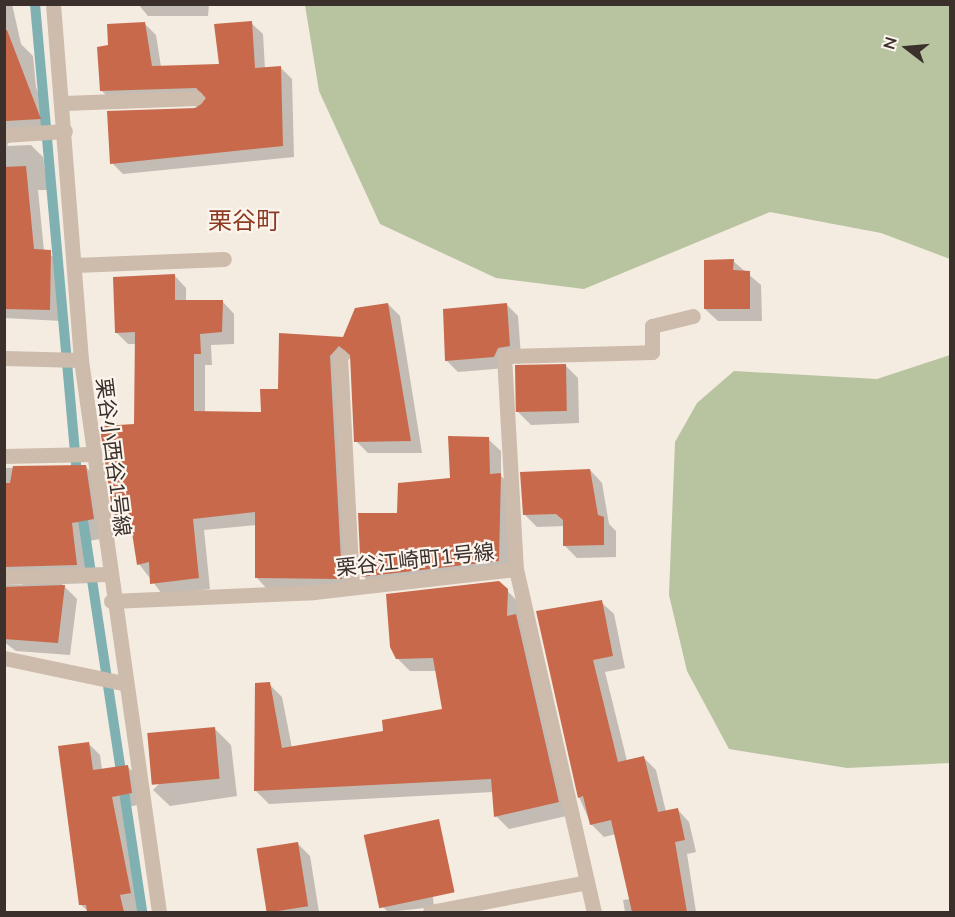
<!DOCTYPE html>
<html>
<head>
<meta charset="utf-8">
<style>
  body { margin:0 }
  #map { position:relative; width:955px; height:917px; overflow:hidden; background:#f4ebe1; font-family:Mulish,"Noto Sans JP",sans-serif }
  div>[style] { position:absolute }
  .green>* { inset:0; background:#b8c4a0 }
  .shadow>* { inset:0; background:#0003 }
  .stream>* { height:10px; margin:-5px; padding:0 5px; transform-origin:5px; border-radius:5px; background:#7fb0b2 }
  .building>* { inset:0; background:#c8694b; transform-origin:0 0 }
  .lane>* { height:15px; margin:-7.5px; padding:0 7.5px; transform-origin:7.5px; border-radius:7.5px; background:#cdbbac }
  .street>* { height:15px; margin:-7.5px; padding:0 7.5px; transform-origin:7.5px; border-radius:7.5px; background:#cdbbac }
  span { translate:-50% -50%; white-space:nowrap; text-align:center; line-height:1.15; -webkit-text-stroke:4.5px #fbf5ee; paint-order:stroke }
  .street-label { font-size:21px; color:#3b302b }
  .quarter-label { font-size:24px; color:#8c3b22 }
  .frame { position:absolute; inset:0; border:6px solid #3b302b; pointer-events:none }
  .north { position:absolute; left:877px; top:18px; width:60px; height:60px; -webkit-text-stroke:4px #fbf5ee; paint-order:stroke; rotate:286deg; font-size:16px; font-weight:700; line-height:24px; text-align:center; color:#3b302b }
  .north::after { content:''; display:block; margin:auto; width:21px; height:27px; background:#3b302b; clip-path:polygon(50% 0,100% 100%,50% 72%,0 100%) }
</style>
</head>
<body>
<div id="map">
  <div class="green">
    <i style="clip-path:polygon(305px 5px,950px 5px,950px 259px,881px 233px,770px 212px,584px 289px,496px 278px,380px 224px,319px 91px)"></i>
    <i style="clip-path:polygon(950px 355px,950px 763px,847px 768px,729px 749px,687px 671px,669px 595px,675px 442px,697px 403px,734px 371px,877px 379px)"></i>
  </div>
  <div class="shadow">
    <i style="clip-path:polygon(4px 4px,12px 4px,21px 44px,33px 56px,36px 87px,52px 131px,11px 138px,7px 146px,31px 145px,43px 157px,48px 190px,38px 190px,44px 251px,63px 263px,62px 321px,4px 318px)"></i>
    <i style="clip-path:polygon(209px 4px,208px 16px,148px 16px,138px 4px)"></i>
    <i style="clip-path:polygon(144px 23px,156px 35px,161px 67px,220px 65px,251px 23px,263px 34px,265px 69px,281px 68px,292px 79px,294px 157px,123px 174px,112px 163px,207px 99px,113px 102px,101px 90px,110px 46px)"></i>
    <i style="clip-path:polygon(733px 261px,761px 285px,762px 321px,718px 321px,705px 309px)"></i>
    <i style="clip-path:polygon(175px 276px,186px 288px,186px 301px,223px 302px,234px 314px,234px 344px,211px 345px,212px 365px,205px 365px,205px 413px,262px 413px,280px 391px,388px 304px,400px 316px,422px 453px,368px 453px,356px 441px,351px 357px,341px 368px,353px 590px,268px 590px,257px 578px,257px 525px,204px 530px,210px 589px,163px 595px,139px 564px,133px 526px,126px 527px,114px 515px,136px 426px,136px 344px,128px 344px,116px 332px)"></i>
    <i style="clip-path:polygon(507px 305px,518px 316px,521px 357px,506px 368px,458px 372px,446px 360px)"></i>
    <i style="clip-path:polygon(566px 366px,578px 378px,579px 423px,531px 425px,518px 412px)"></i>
    <i style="clip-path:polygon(488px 439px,501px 451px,501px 476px,512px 487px,511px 573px,375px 588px,363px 576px,398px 515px,451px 479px)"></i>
    <i style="clip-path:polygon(85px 466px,103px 484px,111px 537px,89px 541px,94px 583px,62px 584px,77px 599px,70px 655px,16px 651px,4px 642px,4px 585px,23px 585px,4px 567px,12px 545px,4px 545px,4px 468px)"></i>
    <i style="clip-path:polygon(590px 470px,602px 483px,609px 524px,616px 531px,616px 557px,577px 558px,564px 545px,565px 526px,537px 527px,524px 514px)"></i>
    <i style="clip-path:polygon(499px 582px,520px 604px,520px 620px,529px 629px,571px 815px,509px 829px,496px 816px,493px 792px,269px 804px,256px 791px,269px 684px,282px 697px,292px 748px,385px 732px,444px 711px,436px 671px,410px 671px,397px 658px)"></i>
    <i style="clip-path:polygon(601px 602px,614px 614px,625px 668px,605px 672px,627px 761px,644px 758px,656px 770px,666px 812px,677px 809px,689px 822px,696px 852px,687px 854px,696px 912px,625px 912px,623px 900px,630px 899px,616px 834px,604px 837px,591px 824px,579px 797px,537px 612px)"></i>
    <i style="clip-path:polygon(214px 728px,231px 745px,237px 796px,170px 806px,153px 790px)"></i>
    <i style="clip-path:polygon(88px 743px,100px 755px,102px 770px,128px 767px,139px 778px,143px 804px,122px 808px,140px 912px,89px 912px,80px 904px)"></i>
    <i style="clip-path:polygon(426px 836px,434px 907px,388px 912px,377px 901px)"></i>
    <i style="clip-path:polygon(298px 844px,310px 856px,319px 912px,269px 912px,259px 850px)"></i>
  </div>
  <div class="stream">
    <i style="left:35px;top:4px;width:477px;rotate:84.9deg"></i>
    <i style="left:81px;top:507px;width:410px;rotate:81.4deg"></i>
  </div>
  <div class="building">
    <i style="clip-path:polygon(252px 21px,255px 68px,281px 66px,283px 146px,110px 164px,107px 111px,196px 108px,206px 98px,196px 88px,100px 91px,97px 47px,108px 45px,107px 24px,145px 22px,152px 66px,219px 64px,214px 24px)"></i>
    <i style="clip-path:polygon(4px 30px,7px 30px,41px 119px,6px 121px)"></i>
    <i style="clip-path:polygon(26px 166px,34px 249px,51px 250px,50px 310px,4px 309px,4px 167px)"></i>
    <i style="clip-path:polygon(734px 259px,733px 270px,750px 271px,750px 309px,704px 309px,704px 260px)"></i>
    <i style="clip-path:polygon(175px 274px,175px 300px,223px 300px,222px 332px,200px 334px,201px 354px,194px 354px,194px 411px,261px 412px,260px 389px,278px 389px,279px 333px,343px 337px,355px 308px,388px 303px,411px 441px,354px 442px,350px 355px,339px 346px,330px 356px,342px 579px,255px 578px,255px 512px,193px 519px,199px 578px,150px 584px,149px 562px,137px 565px,129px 513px,113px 516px,101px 435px,102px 426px,134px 424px,135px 332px,115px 333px,113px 277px)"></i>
    <i style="clip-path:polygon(507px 303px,510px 346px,498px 348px,494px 357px,445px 361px,443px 309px)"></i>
    <i style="left:566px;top:364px;width:47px;height:51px;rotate:89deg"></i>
    <i style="clip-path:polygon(448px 436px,489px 437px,490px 474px,501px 473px,499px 561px,361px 577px,358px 513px,397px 513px,398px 483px,450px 478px)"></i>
    <i style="clip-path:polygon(86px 465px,94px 519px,72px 523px,77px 565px,4px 567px,4px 483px,10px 483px,13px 466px)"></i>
    <i style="clip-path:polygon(590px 469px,598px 515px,604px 517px,604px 545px,563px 546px,563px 520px,556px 514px,523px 515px,520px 472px)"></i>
    <i style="clip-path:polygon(499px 581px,508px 589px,507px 616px,516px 614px,559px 802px,494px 817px,491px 779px,254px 791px,255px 683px,270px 682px,282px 748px,383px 731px,382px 720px,442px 709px,433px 658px,396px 659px,390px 647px,386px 594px)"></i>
    <i style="clip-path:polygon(65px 585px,58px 643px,4px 639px,4px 587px)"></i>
    <i style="clip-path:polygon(602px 600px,613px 656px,593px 660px,618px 762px,644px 756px,658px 812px,678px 808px,685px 840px,675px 842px,687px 912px,632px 912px,611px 820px,590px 825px,583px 796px,578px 798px,536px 611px)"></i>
    <i style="left:215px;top:727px;width:52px;height:68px;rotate:85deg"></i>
    <i style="clip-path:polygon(89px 742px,93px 770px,128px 765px,132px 793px,112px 797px,131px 893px,120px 895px,124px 912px,87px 912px,86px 905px,79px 905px,58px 746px)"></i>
    <i style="left:439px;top:819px;width:75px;height:77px;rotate:78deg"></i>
    <i style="left:298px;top:842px;width:65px;height:42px;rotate:81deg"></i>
  </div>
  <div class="lane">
    <i style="left:64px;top:103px;width:132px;rotate:-2.2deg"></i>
    <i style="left:4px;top:135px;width:61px;rotate:-3.8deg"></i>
    <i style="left:75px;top:265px;width:149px;rotate:-2.3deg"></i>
    <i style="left:340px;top:356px;width:231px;rotate:87deg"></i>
    <i style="left:504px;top:356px;width:148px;rotate:-1.5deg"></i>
    <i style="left:652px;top:352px;width:26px;rotate:-90deg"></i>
    <i style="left:652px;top:326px;width:42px;rotate:-13.7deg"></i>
    <i style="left:4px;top:358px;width:77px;rotate:1.5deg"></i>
    <i style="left:4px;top:456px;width:89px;rotate:-1.3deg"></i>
    <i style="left:4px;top:577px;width:103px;rotate:-1.7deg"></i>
    <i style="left:4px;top:658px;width:122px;rotate:11.9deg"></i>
    <i style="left:430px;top:912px;width:160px;rotate:-10.8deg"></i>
  </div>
  <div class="street">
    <i style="left:53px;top:4px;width:357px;rotate:85.5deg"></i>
    <i style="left:81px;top:360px;width:557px;rotate:81.96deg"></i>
    <i style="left:504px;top:356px;width:213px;rotate:86.8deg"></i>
    <i style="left:111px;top:601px;width:203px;rotate:-2.5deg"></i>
    <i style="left:314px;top:592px;width:203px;rotate:-6.5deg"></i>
    <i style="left:516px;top:569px;width:352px;rotate:77.2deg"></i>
  </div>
  <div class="street-label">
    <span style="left:114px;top:457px;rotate:83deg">栗谷小西谷1号線</span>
    <span style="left:415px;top:559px;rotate:-6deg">栗谷江崎町1号線</span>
  </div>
  <div class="quarter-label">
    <span style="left:244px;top:221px">栗谷町</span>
  </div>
  <div class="frame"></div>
  <div class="north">N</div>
</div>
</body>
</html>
